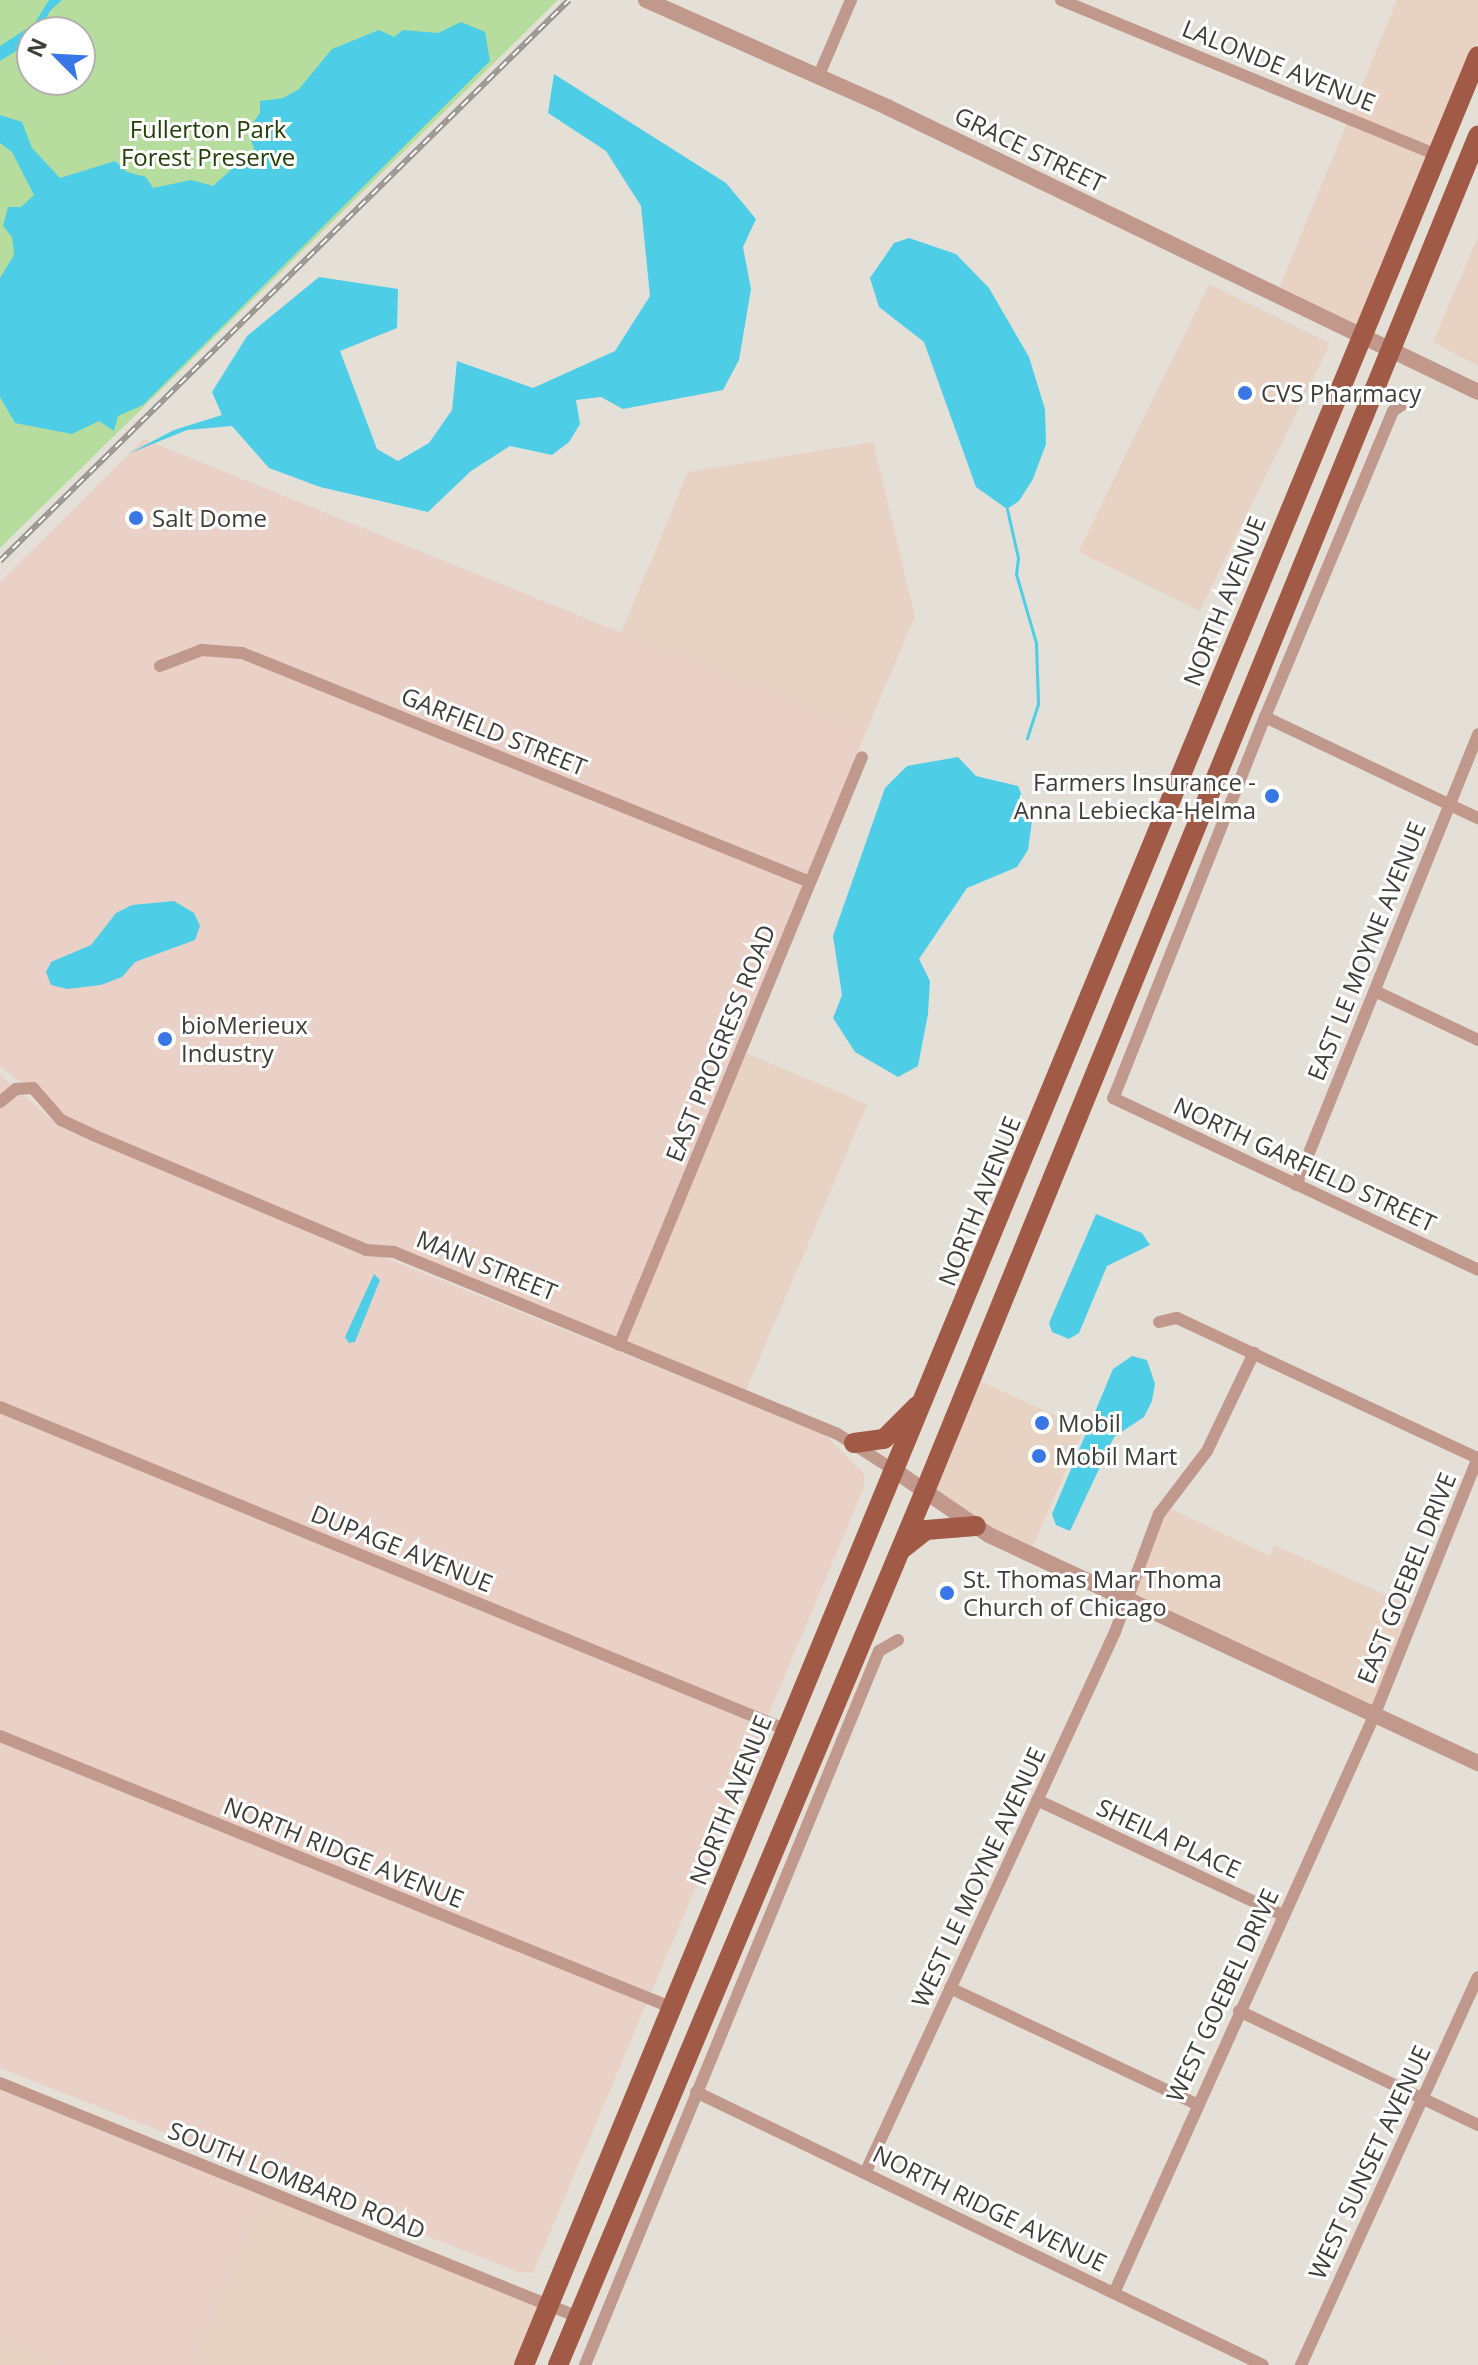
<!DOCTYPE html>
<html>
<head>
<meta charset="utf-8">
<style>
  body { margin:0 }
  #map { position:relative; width:1478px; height:2365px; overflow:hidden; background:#e4e0d8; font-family:"Open Sans",sans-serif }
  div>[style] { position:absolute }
  .commercial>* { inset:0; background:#e7d2c4; transform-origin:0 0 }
  .industrial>* { inset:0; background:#e9d1c7 }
  .green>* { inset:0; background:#b6dd9d }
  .water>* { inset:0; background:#4ecee6 }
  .stream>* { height:3px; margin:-1.5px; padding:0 1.5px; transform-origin:1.5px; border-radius:1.5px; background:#4ecee6 }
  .minor>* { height:12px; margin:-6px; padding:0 6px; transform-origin:6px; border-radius:6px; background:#c1988c }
  .tertiary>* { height:16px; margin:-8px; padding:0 8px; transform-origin:8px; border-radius:8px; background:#c1988c }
  .primary>* { height:20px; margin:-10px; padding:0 10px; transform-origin:10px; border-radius:10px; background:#a05a45 }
  .rail>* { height:6px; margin-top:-3px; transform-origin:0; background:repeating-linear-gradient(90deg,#fff 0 9px,#989590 0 18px); box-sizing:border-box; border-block:2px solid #989590 }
  .dots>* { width:22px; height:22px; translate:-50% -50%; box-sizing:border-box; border:4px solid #fff; border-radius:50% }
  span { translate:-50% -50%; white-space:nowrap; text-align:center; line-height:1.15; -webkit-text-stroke:6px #fff; paint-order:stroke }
  .street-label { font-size:24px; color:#3e3d3a }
  .park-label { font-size:24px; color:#234008 }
  .poi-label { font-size:24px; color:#3e3d3a }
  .left { translate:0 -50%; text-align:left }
  .right { translate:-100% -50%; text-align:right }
  .north { position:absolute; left:16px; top:16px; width:80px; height:80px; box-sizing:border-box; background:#fff; border:2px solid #b2b1b0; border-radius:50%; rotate:294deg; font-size:22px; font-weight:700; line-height:32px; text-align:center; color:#3e3d3a }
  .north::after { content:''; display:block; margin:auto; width:28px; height:36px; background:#3a77e6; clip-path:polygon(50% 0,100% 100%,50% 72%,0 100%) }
</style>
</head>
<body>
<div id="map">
  <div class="commercial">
    <i style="clip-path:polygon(1397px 0,1478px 0,1478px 40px,1358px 330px,1278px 291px)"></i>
    <i style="clip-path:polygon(1478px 236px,1478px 366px,1433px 342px)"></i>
    <i style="left:1209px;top:284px;width:135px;height:298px;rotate:26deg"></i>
    <i style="clip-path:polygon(873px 442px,915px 616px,866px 732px,621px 633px,688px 472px)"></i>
    <i style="left:744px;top:1052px;width:134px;height:316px;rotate:23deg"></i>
    <i style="clip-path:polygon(974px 1378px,1084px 1429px,1032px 1548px,992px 1531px,930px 1489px)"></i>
    <i style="clip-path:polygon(1167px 1507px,1270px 1556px,1274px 1545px,1415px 1608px,1372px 1712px,1133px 1597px)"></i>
    <i style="clip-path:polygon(262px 2195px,541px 2306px,518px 2365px,190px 2365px)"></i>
    <i style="clip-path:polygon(0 2339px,65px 2365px,0 2365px)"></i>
  </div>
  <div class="industrial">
    <i style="clip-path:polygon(144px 439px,866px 732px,618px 1341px,363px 1245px,64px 1117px,0 1066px,0 582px)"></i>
    <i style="clip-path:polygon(0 1075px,62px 1128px,826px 1435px,864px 1474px,864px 1488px,533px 2273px,518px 2272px,0 2068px)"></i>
    <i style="clip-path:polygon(0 2090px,262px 2195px,190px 2365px,65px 2365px,0 2339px)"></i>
  </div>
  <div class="green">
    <i style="clip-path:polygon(evenodd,0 0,558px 0,0 548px,0 0,32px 32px,80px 32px,80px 80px,32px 80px,32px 32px)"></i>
  </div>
  <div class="water">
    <i style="clip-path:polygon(49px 0,62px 0,50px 11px,40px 32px,32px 32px,32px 41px,0 61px,0 46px,34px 24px)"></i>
    <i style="clip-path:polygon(461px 22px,485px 32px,490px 61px,143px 405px,118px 416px,114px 431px,99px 421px,72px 434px,15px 423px,0 397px,0 278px,14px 255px,12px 237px,3px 226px,8px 207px,21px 207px,34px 195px,12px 152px,0 143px,0 115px,22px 122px,32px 148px,60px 178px,115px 161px,127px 172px,146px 177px,153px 188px,191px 180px,213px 186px,254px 149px,248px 130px,260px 113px,260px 101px,283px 98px,299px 89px,332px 49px,379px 30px,394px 37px,403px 30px,438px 33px)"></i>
    <i style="clip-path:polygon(554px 74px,726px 183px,756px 219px,743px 247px,751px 289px,739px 360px,723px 390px,623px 409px,601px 397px,576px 400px,580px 424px,569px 442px,552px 455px,510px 446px,471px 471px,428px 512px,320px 487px,269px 468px,232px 426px,187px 430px,128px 454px,174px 430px,222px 415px,212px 392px,247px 336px,319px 277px,398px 289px,397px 328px,340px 351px,377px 449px,398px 461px,429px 443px,452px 410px,457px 361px,533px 388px,615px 351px,650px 296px,641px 206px,606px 151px,548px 113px)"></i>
    <i style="clip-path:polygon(909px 238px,956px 254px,989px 288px,1029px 357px,1045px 409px,1046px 444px,1033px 479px,1019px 501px,1007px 509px,976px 487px,924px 342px,879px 307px,870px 278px,894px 243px)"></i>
    <i style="clip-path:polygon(958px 757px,976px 776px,1018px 786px,1032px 821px,1028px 850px,1017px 867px,967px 888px,919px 959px,930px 981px,928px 1014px,918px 1066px,898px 1077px,855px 1052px,833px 1018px,842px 995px,833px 936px,885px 788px,907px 766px)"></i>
    <i style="clip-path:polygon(174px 901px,194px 913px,200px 926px,195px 940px,135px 962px,122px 977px,101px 985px,67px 989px,51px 985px,46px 972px,51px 962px,91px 945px,116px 913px,132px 905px)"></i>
    <i style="clip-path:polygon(1096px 1214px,1142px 1233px,1150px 1245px,1107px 1266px,1079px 1333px,1069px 1339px,1052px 1332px,1049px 1323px)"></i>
    <i style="clip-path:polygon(374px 1274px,380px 1280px,355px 1342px,349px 1343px,345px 1337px)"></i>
    <i style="clip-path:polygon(1132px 1356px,1147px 1360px,1155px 1384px,1152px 1401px,1144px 1417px,1114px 1437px,1070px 1531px,1056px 1525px,1052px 1514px,1113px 1369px)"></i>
  </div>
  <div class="stream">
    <i style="left:1007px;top:509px;width:50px;rotate:77.3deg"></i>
    <i style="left:1018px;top:558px;width:16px;rotate:97deg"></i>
    <i style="left:1016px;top:574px;width:72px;rotate:73.8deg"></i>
    <i style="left:1036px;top:643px;width:61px;rotate:88.1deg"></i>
    <i style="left:1038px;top:704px;width:36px;rotate:108deg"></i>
  </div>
  <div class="minor">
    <i style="left:1061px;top:0;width:404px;rotate:22.4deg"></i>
    <i style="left:819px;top:75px;width:82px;rotate:-66.9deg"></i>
    <i style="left:1403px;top:404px;width:12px;rotate:145deg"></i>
    <i style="left:1393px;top:411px;width:332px;rotate:112.7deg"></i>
    <i style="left:1265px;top:717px;width:410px;rotate:111.7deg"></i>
    <i style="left:1113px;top:1098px;width:403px;rotate:25.2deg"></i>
    <i style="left:160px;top:666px;width:45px;rotate:-20.9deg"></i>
    <i style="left:202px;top:650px;width:40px;rotate:4.3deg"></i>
    <i style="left:242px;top:653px;width:612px;rotate:21.96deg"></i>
    <i style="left:1265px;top:717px;width:236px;rotate:25.4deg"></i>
    <i style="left:1375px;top:991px;width:114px;rotate:25.4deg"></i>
    <i style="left:0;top:1102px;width:21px;rotate:-39deg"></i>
    <i style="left:16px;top:1089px;width:17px;rotate:-3deg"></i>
    <i style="left:33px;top:1088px;width:43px;rotate:48.8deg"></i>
    <i style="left:61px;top:1120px;width:35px;rotate:25deg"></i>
    <i style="left:93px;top:1135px;width:296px;rotate:22.8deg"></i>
    <i style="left:366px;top:1250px;width:28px;rotate:4deg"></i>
    <i style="left:394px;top:1252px;width:478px;rotate:22.3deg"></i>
    <i style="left:836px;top:1433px;width:69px;rotate:32.5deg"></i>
    <i style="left:1296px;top:1185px;width:486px;rotate:-68deg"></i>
    <i style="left:1159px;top:1322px;width:18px;rotate:-13deg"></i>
    <i style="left:1177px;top:1318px;width:331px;rotate:25deg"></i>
    <i style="left:619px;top:1345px;width:636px;rotate:-67.55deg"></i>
    <i style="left:0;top:1407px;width:851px;rotate:22.31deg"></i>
    <i style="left:0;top:1736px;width:726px;rotate:22.01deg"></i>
    <i style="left:1037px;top:1800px;width:272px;rotate:25.1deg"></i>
    <i style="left:950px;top:1988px;width:272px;rotate:25.2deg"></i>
    <i style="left:1239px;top:2011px;width:265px;rotate:25.5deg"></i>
    <i style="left:0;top:2083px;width:624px;rotate:22.04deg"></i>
    <i style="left:696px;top:2092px;width:629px;rotate:25.71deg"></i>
    <i style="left:866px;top:2171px;width:594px;rotate:-65.2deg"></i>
    <i style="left:1115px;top:1632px;width:126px;rotate:-69.6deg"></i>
    <i style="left:1159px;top:1514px;width:79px;rotate:-52.7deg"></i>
    <i style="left:1207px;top:1451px;width:109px;rotate:-64.4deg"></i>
    <i style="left:1114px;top:2293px;width:633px;rotate:-65.74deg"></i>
    <i style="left:1374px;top:1716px;width:279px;rotate:-68.1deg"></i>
    <i style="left:585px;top:2365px;width:772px;rotate:-67.62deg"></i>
    <i style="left:879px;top:1651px;width:22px;rotate:-30deg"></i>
    <i style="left:1301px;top:2365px;width:426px;rotate:-65.5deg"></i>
  </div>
  <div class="tertiary">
    <i style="left:646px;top:0;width:264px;rotate:23.9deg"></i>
    <i style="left:887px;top:107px;width:656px;rotate:25.74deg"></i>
    <i style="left:894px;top:1470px;width:115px;rotate:34.4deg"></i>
    <i style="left:989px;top:1535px;width:540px;rotate:25deg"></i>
  </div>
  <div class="primary">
    <i style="left:854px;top:1443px;width:30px;rotate:-8deg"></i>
    <i style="left:884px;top:1439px;width:47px;rotate:-45deg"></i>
    <i style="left:903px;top:1548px;width:29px;rotate:-38deg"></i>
    <i style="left:926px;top:1530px;width:50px;rotate:-4.6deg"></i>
    <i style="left:524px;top:2365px;width:2498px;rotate:-67.55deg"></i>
    <i style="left:558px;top:2365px;width:948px;rotate:-67.22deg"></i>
    <i style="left:925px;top:1491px;width:1464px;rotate:-67.8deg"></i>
  </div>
  <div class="rail">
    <i style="left:0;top:561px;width:799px;rotate:-44.59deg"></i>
  </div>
  <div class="dots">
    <i style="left:1245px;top:393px;background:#3a77e6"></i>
    <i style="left:136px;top:518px;background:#3a77e6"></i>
    <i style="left:1272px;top:796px;background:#3a77e6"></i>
    <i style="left:165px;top:1039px;background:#3a77e6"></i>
    <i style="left:1042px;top:1423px;background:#3a77e6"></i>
    <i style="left:1039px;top:1456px;background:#3a77e6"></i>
    <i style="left:947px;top:1593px;background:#3a77e6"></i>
  </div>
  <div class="street-label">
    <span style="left:1279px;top:65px;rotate:22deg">LALONDE AVENUE</span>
    <span style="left:1030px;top:149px;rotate:26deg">GRACE STREET</span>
    <span style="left:1224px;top:601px;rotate:-68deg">NORTH AVENUE</span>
    <span style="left:494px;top:731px;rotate:22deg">GARFIELD STREET</span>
    <span style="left:1366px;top:951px;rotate:-68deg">EAST LE MOYNE AVENUE</span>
    <span style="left:720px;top:1043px;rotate:-68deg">EAST PROGRESS ROAD</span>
    <span style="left:1305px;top:1164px;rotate:25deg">NORTH GARFIELD STREET</span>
    <span style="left:979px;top:1201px;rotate:-68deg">NORTH AVENUE</span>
    <span style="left:487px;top:1265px;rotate:22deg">MAIN STREET</span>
    <span style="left:402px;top:1548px;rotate:22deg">DUPAGE AVENUE</span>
    <span style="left:1406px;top:1578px;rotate:-68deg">EAST GOEBEL DRIVE</span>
    <span style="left:730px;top:1800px;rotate:-68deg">NORTH AVENUE</span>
    <span style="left:1169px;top:1838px;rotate:25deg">SHEILA PLACE</span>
    <span style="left:344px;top:1852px;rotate:22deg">NORTH RIDGE AVENUE</span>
    <span style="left:978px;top:1877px;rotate:-65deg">WEST LE MOYNE AVENUE</span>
    <span style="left:1222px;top:1995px;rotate:-65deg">WEST GOEBEL DRIVE</span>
    <span style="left:1369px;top:2162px;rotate:-65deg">WEST SUNSET AVENUE</span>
    <span style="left:297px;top:2180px;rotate:22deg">SOUTH LOMBARD ROAD</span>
    <span style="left:990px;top:2208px;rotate:26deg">NORTH RIDGE AVENUE</span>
  </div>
  <div class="park-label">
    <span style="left:208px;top:143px">Fullerton Park<br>Forest Preserve</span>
  </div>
  <div class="poi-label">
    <span class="left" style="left:1261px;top:393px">CVS Pharmacy</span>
    <span class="left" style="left:152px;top:518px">Salt Dome</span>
    <span class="right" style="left:1256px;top:796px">Farmers Insurance -<br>Anna Lebiecka-Helma</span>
    <span class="left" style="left:181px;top:1039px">bioMerieux<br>Industry</span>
    <span class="left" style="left:1058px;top:1423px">Mobil</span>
    <span class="left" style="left:1055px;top:1456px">Mobil Mart</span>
    <span class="left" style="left:963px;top:1593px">St. Thomas Mar Thoma<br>Church of Chicago</span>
  </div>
  <div class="north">N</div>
</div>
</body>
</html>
